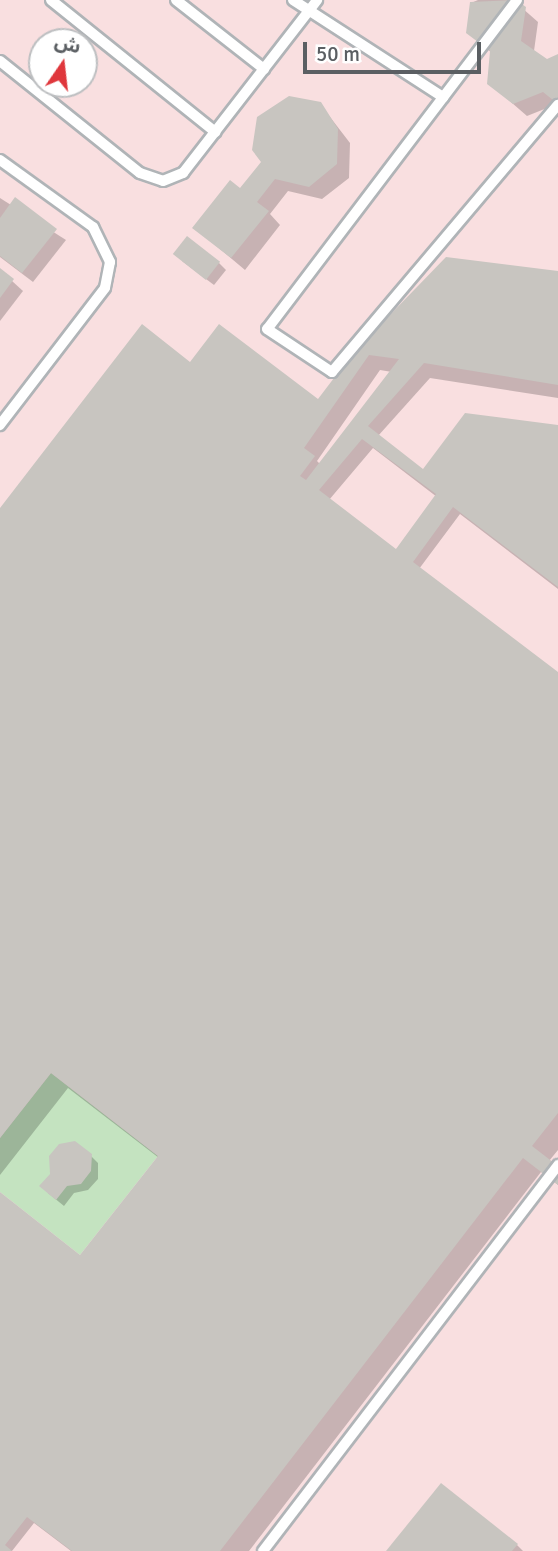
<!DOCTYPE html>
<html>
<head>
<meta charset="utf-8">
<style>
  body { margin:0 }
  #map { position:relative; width:558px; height:1551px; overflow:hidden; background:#edeae3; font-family:Signika,"Noto Sans Arabic",sans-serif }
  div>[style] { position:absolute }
  .medical>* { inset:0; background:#f9dfe0 }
  .green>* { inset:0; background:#c4e3c0 }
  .shadow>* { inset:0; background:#0003 }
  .building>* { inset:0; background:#c8c5c0; transform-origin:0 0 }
  .roads { filter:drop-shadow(2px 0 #b0b4b7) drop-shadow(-2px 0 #b0b4b7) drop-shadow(0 2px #b0b4b7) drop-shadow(0 -2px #b0b4b7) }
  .service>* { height:10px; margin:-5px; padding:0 5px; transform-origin:5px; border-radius:5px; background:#fff }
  span { translate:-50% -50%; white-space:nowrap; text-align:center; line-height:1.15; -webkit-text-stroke:7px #fff; paint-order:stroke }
  .north { position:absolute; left:28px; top:28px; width:70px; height:70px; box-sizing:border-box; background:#fff; border:2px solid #bdbfc1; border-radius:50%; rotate:14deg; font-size:19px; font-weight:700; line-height:28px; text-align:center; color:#5b5f63 }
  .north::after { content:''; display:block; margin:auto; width:24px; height:32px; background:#df373c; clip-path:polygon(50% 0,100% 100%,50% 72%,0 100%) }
  .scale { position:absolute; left:303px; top:42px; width:178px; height:32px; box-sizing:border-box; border:4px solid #5b5f63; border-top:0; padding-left:9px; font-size:21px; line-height:24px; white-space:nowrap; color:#5b5f63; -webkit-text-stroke:5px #fff; paint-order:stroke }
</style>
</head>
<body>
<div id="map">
  <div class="medical">
    <i style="clip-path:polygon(evenodd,0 0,558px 0,558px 1551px,0 1551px,0 0,42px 42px,84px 42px,84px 84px,42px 84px,42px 42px)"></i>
  </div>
  <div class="green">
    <i style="clip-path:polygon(51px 1073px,158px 1156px,80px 1255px,0 1192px,0 1138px)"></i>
  </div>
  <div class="shadow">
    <i style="clip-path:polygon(478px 0,513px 0,538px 22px,534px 51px,547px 61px,558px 56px,557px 104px,527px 116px,489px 83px,492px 53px,482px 45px,471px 3px)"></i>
    <i style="clip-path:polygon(320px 104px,350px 143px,349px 178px,322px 199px,288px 191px,270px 214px,280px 225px,245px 270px,195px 228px,241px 190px)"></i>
    <i style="clip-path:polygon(0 198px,66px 240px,33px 282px,0 257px)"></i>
    <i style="clip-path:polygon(182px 261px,219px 263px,226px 270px,214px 285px)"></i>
    <i style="clip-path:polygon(0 270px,23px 291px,0 321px)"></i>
    <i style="clip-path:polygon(evenodd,558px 272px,558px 398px,430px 378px,378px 436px,423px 471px,558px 427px,558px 589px,460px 514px,419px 569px,558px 675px,558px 1150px,549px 1161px,558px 1168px,558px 1185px,541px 1172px,249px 1551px,71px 1551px,34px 1523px,12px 1551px,0 1551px,0 1194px,80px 1257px,159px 1158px,68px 1088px,0 1175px,0 511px,191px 364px,319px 402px,354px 354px,558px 272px,380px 370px,392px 372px,320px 464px,317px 461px,380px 370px,558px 272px,373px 448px,437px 497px,397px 552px,329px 500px,373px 448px)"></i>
    <i style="clip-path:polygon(91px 1156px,98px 1163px,98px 1179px,88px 1190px,74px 1193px,64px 1206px,48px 1193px,52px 1174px)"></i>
    <i style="clip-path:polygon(517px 1545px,523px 1551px,388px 1551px)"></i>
  </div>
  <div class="building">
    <i style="clip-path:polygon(516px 0,526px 7px,521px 41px,547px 59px,558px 54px,558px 104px,543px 92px,513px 104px,487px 84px,490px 51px,466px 33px,470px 2px)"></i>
    <i style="clip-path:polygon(289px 96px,321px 102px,338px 129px,337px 164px,309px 187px,275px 179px,257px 202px,269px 211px,231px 258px,192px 228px,230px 180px,240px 188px,261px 162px,252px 150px,257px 117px)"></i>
    <i style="clip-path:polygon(15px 197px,57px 229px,22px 273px,0 256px,0 218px)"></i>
    <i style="left:187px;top:236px;width:42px;height:23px;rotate:38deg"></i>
    <i style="clip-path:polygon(evenodd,446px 257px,558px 271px,558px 385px,424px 363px,368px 426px,423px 469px,465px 413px,558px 425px,558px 587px,453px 507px,413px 562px,558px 672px,558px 1113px,532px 1146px,558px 1166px,558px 1185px,523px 1158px,220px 1551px,72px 1551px,27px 1517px,5px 1545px,12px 1551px,0 1551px,0 1192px,80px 1255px,158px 1156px,51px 1073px,0 1138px,0 508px,142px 324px,190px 362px,219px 324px,318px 399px,353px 353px,446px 257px,369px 355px,399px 359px,306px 480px,300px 476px,315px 456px,304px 448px,369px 355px,446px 257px,362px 439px,436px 494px,396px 549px,319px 490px,362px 439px)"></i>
    <i style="clip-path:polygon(0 268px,14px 279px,0 298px)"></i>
    <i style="clip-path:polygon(75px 1141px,92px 1154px,91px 1171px,81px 1184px,67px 1186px,56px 1200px,39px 1186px,50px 1174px,49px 1156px,59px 1144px)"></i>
    <i style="clip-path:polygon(441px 1483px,518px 1544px,512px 1551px,386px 1551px)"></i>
  </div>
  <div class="roads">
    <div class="service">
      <i style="left:51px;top:0;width:211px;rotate:38.8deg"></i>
      <i style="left:176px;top:0;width:112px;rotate:38.1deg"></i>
      <i style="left:293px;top:0;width:179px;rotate:32.9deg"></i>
      <i style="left:517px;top:0;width:413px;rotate:127.2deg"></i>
      <i style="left:267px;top:329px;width:78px;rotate:33.5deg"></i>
      <i style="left:332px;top:372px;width:350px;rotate:-49.8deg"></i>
      <i style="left:0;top:61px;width:179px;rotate:38.7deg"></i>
      <i style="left:140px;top:173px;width:24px;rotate:19deg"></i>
      <i style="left:163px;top:181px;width:22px;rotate:-22deg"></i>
      <i style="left:183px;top:173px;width:219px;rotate:-52.2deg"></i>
      <i style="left:0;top:160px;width:115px;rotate:35.8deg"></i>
      <i style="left:93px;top:227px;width:39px;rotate:64deg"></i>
      <i style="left:110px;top:262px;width:26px;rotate:101deg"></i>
      <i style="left:105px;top:288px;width:173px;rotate:127.5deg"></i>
      <i style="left:263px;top:1551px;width:486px;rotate:-52.6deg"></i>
    </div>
  </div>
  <div class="north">ش</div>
  <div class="scale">50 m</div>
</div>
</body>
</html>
